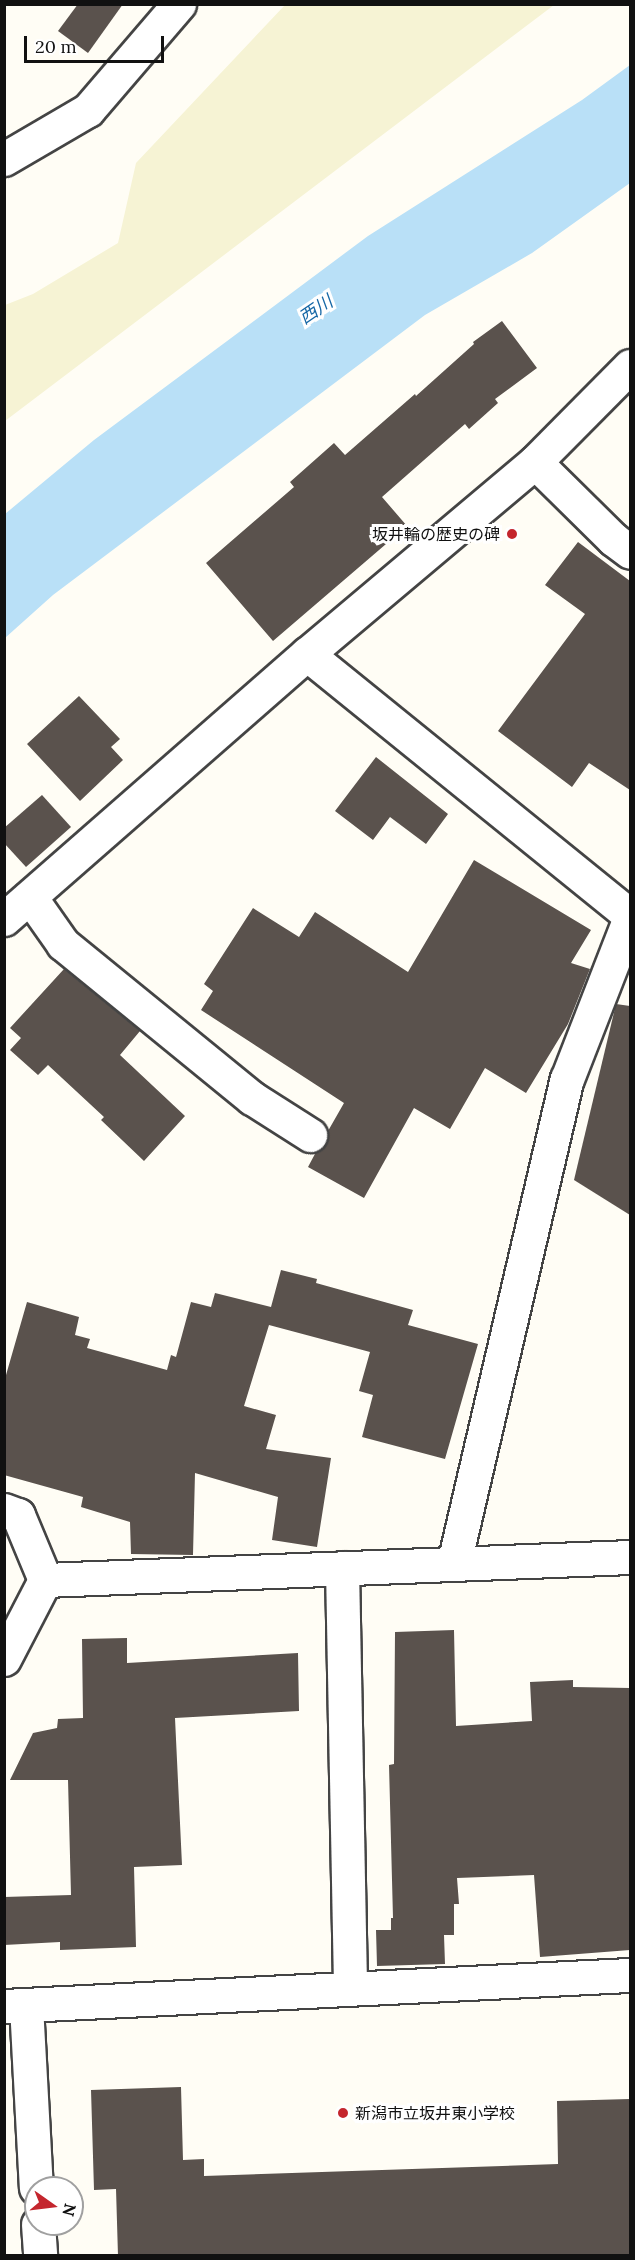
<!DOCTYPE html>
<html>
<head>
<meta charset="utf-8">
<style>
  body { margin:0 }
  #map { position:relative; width:635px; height:2260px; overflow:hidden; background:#fffdf5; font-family:Lora,"Noto Sans JP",serif }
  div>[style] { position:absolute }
  .farmland>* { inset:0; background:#f6f3d4 }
  .water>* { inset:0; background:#b9e0f7 }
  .building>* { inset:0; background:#5a524d }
  .roads { filter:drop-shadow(2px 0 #444) drop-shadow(-2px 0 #444) drop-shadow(0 2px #444) drop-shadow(0 -2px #444) }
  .minor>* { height:33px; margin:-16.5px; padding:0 16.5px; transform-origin:16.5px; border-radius:16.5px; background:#fff }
  .dots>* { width:16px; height:16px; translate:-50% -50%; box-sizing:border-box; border:3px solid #fff; border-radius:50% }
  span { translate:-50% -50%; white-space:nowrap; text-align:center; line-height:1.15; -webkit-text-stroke:6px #fff; paint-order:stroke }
  .poi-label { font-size:16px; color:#111 }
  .right { translate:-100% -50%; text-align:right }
  .left { translate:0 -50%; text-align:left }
  .water-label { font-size:18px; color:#1768a6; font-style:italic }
  .frame { position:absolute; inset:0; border:6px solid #111; pointer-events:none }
  .north { position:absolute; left:24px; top:2176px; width:60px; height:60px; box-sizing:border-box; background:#fff; border:2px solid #a0a0a0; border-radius:50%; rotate:104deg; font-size:16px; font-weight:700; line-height:24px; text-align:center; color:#111 }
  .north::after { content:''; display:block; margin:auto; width:21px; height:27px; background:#c4262e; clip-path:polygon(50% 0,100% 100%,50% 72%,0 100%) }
  .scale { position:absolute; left:24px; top:36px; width:140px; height:27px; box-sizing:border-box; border:3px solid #111; border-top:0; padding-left:8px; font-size:18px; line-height:21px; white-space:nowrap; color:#111; -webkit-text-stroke:4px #fff; paint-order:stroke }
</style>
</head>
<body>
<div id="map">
  <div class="farmland">
    <i style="clip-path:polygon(285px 5px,554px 5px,5px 421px,5px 305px,33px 294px,118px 243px,136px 163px)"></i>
  </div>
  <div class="water">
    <i style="clip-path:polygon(630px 65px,630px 183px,532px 253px,425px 315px,53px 595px,5px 638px,5px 514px,94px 440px,368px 236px,582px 100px)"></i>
  </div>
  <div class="building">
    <i style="clip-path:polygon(78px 4px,123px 4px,88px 53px,58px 31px)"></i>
    <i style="clip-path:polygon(502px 321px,537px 368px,495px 399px,498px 403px,469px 429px,465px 424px,382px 497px,407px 526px,273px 641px,206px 563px,294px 487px,290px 482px,334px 443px,345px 455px,415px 394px,416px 396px,474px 344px,473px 342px)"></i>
    <i style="clip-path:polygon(578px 542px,630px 581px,630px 790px,589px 763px,572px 787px,498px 731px,585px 614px,545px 585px)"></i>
    <i style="clip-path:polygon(79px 696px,120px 739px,111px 747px,123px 760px,80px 801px,27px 744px)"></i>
    <i style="clip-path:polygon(376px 757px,448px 814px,426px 844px,390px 817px,373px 840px,335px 811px)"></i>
    <i style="clip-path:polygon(42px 795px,71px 827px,26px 867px,4px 843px,4px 828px)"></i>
    <i style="clip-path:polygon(474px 860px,591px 930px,571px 963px,590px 969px,568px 1024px,526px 1093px,485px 1068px,450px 1129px,414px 1108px,364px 1198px,308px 1167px,316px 1152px,326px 1145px,328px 1131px,344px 1103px,201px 1010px,213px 991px,204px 984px,253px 908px,299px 937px,315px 912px,408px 972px)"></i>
    <i style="clip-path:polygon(64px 969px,140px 1031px,120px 1055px,185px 1116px,144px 1161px,101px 1120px,104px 1117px,48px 1065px,38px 1075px,10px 1050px,21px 1038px,10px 1028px)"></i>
    <i style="clip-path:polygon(616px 1004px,630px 1006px,630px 1215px,574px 1180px)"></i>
    <i style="clip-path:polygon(281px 1270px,317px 1279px,316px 1283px,413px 1310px,408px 1325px,478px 1344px,445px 1459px,362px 1437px,373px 1395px,359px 1391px,370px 1352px,269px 1325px,244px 1406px,276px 1415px,266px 1449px,331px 1458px,317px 1547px,272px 1540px,278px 1497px,195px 1473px,193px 1555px,131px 1554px,130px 1522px,81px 1507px,83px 1497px,4px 1475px,4px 1382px,27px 1302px,79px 1317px,75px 1335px,90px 1339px,87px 1348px,167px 1370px,171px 1355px,176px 1357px,191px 1302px,211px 1307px,215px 1293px,271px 1307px)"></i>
    <i style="clip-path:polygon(454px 1630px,456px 1726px,532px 1721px,530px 1682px,573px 1680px,573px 1687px,630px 1688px,630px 1950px,540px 1957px,534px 1875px,457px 1878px,459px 1904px,454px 1904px,454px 1935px,444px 1935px,445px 1964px,377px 1966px,376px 1930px,391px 1930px,391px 1918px,393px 1918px,389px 1765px,394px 1764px,395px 1632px)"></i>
    <i style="clip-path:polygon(127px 1638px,127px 1663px,298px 1653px,299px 1711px,175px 1718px,182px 1865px,134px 1867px,136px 1947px,60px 1950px,60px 1942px,4px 1945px,4px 1897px,71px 1895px,68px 1780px,10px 1780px,33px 1733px,57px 1728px,58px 1719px,83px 1718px,82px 1639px)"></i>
    <i style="clip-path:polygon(181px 2087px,183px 2160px,204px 2159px,204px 2176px,558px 2164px,557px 2101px,630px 2099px,630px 2256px,118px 2256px,116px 2189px,94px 2190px,91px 2090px)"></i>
  </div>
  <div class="roads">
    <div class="minor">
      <i style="left:4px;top:159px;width:97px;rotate:-30.3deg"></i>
      <i style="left:88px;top:110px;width:140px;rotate:-49.4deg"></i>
      <i style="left:535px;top:462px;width:110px;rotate:44.6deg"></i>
      <i style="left:613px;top:539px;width:21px;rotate:37deg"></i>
      <i style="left:307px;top:654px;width:416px;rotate:39deg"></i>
      <i style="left:30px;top:897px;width:57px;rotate:54.9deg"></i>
      <i style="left:63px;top:944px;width:244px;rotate:39.2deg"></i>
      <i style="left:252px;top:1098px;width:69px;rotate:32.5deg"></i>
      <i style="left:4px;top:919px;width:403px;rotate:-41.2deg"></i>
      <i style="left:307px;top:654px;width:298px;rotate:-40.1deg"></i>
      <i style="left:535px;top:462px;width:135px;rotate:-45.3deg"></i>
      <i style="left:4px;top:1510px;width:15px;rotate:20deg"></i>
      <i style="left:18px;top:1515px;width:70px;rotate:67.4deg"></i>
      <i style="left:454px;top:1563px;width:497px;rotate:-76.9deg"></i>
      <i style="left:567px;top:1079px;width:174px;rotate:-68.7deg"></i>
      <i style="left:342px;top:1568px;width:421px;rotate:88.9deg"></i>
      <i style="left:4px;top:1659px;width:89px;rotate:-62.6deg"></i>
      <i style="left:45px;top:1580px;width:585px;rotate:-2.25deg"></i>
      <i style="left:26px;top:2005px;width:183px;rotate:86.9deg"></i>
      <i style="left:4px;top:2006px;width:627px;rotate:-2.84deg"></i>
      <i style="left:38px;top:2224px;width:32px;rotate:86deg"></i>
    </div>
  </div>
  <div class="dots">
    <i style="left:512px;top:534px;background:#c4262e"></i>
    <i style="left:343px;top:2113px;background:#c4262e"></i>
  </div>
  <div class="poi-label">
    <span class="right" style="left:500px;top:534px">坂井輪の歴史の碑</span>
    <span class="left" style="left:355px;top:2113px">新潟市立坂井東小学校</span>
  </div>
  <div class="water-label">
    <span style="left:316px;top:310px;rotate:-34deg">西川</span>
  </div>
  <div class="frame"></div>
  <div class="north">N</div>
  <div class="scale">20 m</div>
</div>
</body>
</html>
